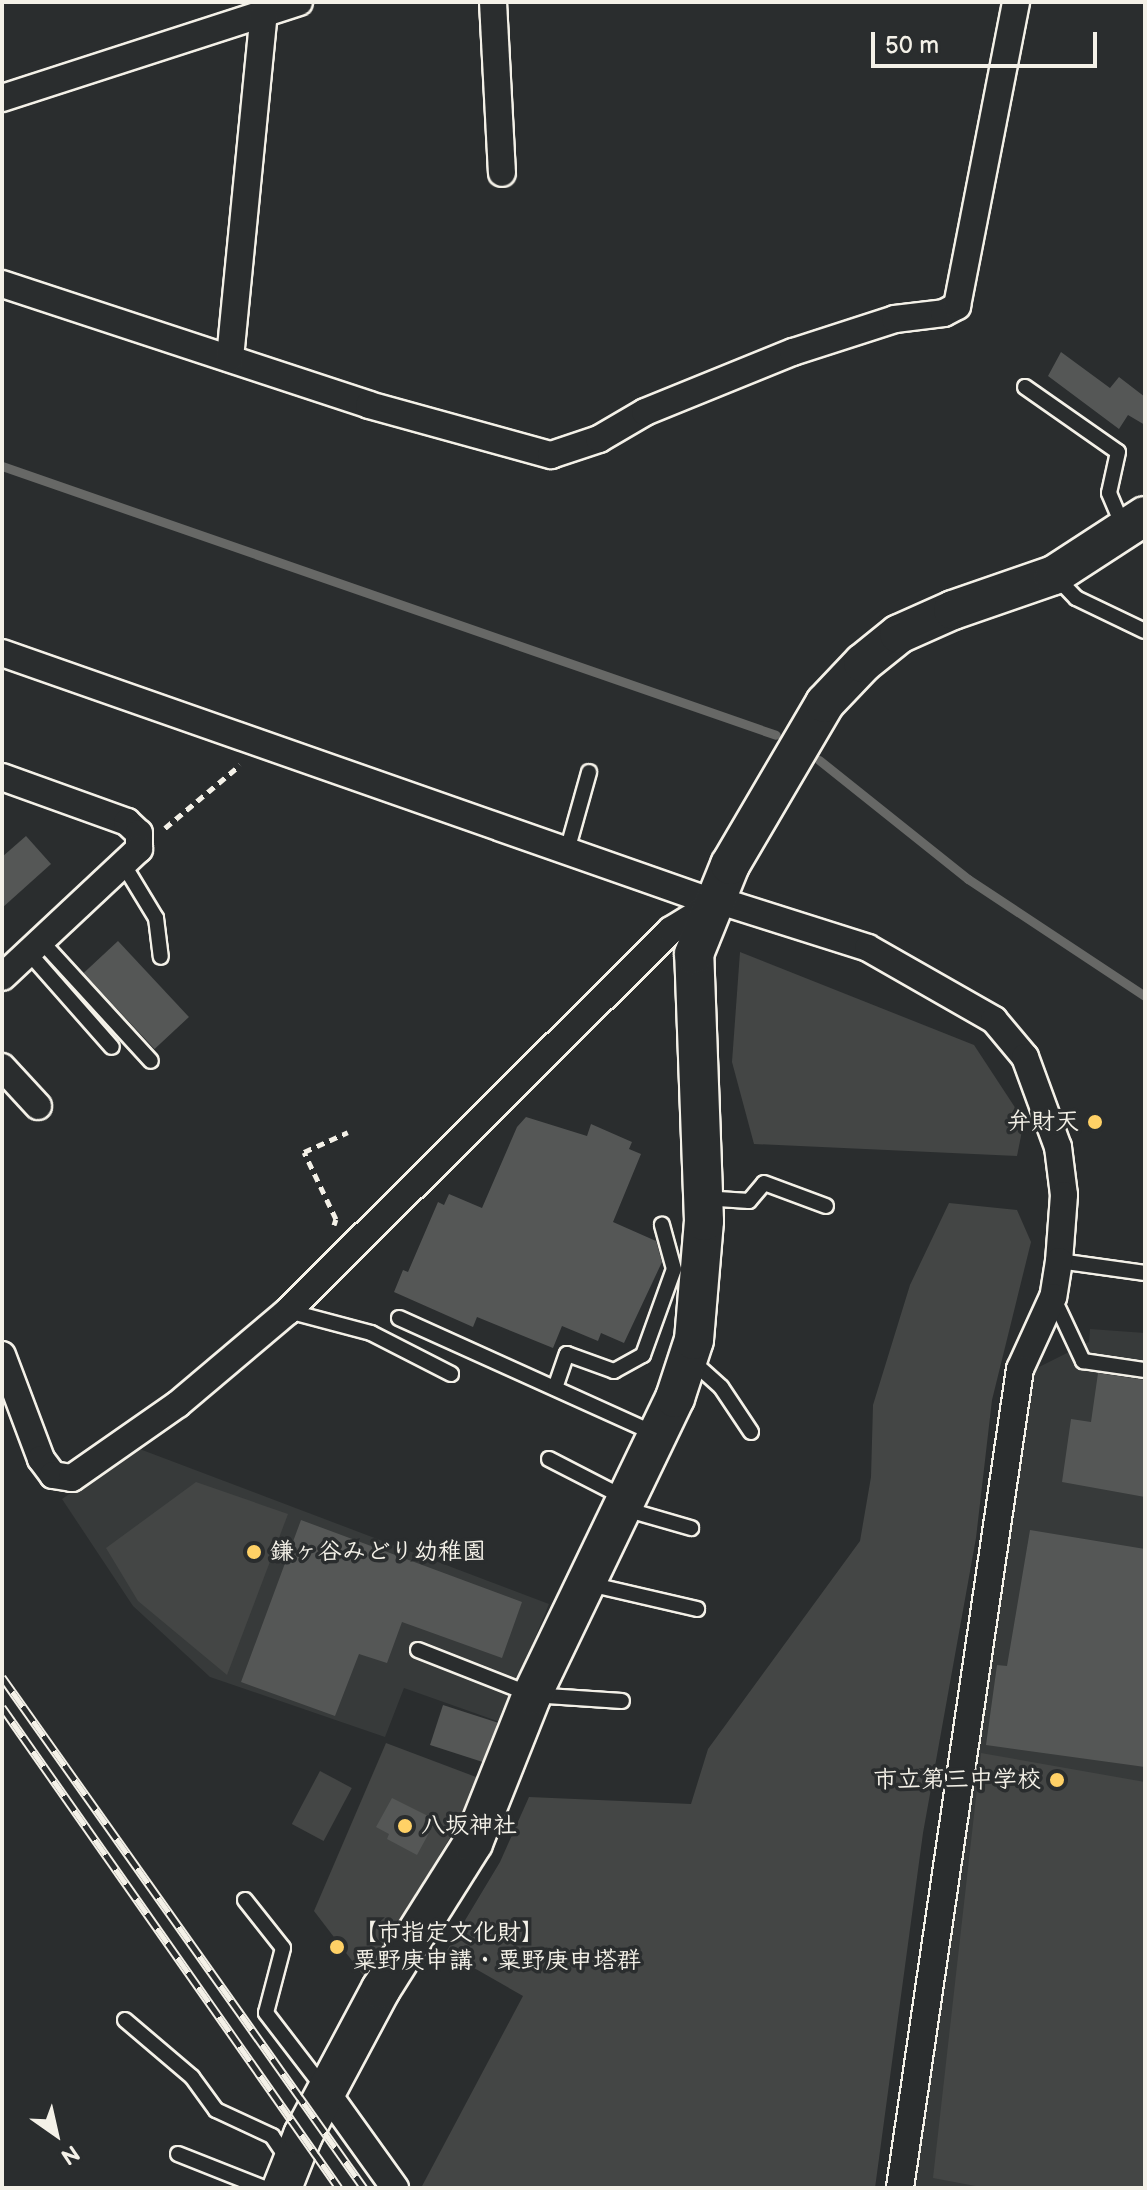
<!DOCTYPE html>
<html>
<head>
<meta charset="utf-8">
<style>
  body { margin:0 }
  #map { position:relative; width:1147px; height:2190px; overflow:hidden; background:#2a2d2e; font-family:"Balsamiq Sans","Klee One",sans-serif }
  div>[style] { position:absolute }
  .built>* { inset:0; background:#373a3a }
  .green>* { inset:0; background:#444645; transform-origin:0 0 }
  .stream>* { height:9px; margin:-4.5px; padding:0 4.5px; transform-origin:4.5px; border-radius:4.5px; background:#676866 }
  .building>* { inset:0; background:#555756; transform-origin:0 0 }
  .path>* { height:5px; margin-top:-2.5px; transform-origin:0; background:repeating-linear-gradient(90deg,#f4f1e8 0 8px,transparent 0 14px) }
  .roads { filter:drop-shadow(2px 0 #f4f1e8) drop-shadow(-2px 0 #f4f1e8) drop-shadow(0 2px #f4f1e8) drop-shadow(0 -2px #f4f1e8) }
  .lane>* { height:14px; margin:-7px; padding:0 7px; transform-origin:7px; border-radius:7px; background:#2a2d2e }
  .street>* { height:26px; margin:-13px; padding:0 13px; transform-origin:13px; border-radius:13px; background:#2a2d2e }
  .secondary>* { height:38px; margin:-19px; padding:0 19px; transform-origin:19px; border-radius:19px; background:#2a2d2e }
  .rail>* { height:9px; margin-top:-4.5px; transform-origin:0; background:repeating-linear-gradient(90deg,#2a2d2e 0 18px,#f4f1e8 0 36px); box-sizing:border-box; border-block:2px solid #f4f1e8 }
  .dots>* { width:22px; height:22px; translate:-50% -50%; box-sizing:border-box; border:4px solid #2a2d2e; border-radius:50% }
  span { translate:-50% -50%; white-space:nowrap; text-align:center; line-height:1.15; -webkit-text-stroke:7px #2a2d2e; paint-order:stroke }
  .poi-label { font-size:24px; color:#f4f1e8; font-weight:700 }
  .right { translate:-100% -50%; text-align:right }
  .left { translate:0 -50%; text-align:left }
  .frame { position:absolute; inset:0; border:4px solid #f4f1e8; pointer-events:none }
  .north { position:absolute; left:16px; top:2094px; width:80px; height:80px; -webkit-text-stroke:6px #2a2d2e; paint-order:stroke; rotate:146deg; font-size:22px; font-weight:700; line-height:32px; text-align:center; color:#f4f1e8 }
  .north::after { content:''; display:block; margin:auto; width:28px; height:36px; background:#f4f1e8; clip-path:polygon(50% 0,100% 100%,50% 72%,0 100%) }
  .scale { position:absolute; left:871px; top:32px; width:226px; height:36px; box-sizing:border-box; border:4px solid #f4f1e8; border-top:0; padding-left:10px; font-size:24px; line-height:28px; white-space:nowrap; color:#f4f1e8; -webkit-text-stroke:6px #2a2d2e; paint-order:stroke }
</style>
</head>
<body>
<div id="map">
  <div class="built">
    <i style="clip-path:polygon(1090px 1329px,1145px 1333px,1145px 2188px,909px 2188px,1027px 1373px,1089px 1342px)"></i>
    <i style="clip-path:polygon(137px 1448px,549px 1604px,500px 1722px,404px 1688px,385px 1737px,210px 1677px,133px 1606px,62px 1499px)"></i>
  </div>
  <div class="green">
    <i style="clip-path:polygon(740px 952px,974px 1045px,1024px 1121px,1017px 1156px,754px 1144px,732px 1062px)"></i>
    <i style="clip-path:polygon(949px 1203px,1017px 1210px,1031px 1242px,992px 1400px,976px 1538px,923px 1833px,875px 2188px,421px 2188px,523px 1996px,446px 1952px,500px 1862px,529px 1797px,691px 1804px,708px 1749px,860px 1541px,871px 1477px,873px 1405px,910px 1285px)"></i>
    <i style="clip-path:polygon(196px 1482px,288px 1514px,227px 1675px,138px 1601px,106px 1548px)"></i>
    <i style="clip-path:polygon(386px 1743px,484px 1780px,366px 1979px,314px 1911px)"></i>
    <i style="clip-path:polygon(981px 1753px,1145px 1782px,1145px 2188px,986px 2188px,933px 2178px)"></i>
    <i style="left:320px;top:1771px;width:36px;height:60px;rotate:28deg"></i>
  </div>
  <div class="stream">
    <i style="left:2px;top:466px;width:819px;rotate:19.16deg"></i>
    <i style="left:819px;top:760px;width:191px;rotate:38.6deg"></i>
    <i style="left:968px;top:879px;width:212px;rotate:33.5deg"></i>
  </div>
  <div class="building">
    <i style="clip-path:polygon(1061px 352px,1110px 388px,1119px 377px,1145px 397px,1145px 425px,1128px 415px,1119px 429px,1048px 376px)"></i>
    <i style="clip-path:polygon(26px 836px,51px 864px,2px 908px,2px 857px)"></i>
    <i style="left:118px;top:941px;width:104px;height:47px;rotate:47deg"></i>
    <i style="clip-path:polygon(526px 1117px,587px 1136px,591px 1124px,632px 1142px,629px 1149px,641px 1154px,613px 1222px,656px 1241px,662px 1262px,624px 1343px,601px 1333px,598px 1341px,562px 1326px,553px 1348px,477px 1317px,473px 1327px,394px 1292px,403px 1270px,408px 1272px,438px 1202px,444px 1205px,449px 1194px,482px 1208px,517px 1127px)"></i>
    <i style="clip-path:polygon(1098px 1373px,1145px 1380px,1145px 1497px,1062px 1482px,1071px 1419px,1091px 1422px)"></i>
    <i style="clip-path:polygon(301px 1520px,522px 1602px,502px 1658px,402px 1622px,387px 1663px,359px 1654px,335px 1716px,241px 1682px)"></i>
    <i style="clip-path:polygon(1030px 1530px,1145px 1549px,1145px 1767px,986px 1745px,997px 1665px,1007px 1666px)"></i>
    <i style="left:443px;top:1705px;width:57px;height:42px;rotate:18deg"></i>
    <i style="clip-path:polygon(392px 1798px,436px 1820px,417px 1855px,387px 1839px,389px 1834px,376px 1827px)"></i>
  </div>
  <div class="path">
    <i style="left:165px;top:828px;width:98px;rotate:-40deg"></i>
    <i style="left:334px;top:1225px;width:6px;rotate:-72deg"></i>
    <i style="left:336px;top:1219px;width:74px;rotate:-115.5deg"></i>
    <i style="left:304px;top:1152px;width:48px;rotate:-24.4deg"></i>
  </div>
  <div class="roads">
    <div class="lane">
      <i style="left:1025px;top:387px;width:113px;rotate:35deg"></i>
      <i style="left:1118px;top:452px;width:42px;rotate:102.4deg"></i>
      <i style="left:1109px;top:493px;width:39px;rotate:67deg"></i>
      <i style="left:1054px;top:575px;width:32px;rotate:46deg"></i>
      <i style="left:1076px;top:598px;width:76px;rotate:25.6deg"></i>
      <i style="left:567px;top:851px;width:82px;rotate:-74.4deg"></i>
      <i style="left:125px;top:867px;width:60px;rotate:58.7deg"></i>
      <i style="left:156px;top:918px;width:39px;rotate:83deg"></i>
      <i style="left:42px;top:942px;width:161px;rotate:47.5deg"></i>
      <i style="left:29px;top:953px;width:125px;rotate:48.6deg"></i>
      <i style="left:703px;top:1198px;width:46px;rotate:3.7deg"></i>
      <i style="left:749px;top:1201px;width:23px;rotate:-50deg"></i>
      <i style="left:764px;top:1183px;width:66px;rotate:20.4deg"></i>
      <i style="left:1059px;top:1261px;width:87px;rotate:7.9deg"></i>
      <i style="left:1053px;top:1297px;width:71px;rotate:64.9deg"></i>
      <i style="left:1083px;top:1361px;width:63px;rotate:8.3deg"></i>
      <i style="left:288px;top:1311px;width:86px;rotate:14.8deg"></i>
      <i style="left:371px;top:1333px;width:90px;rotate:27.1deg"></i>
      <i style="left:399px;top:1318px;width:282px;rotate:24.3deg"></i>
      <i style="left:691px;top:1360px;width:40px;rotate:42deg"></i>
      <i style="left:721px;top:1387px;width:54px;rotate:56.3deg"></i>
      <i style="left:555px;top:1388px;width:36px;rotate:-71deg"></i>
      <i style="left:567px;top:1354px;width:50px;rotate:19.9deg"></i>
      <i style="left:614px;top:1371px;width:33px;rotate:-29deg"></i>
      <i style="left:643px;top:1355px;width:91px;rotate:-70.2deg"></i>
      <i style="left:674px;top:1269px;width:46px;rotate:-105.3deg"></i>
      <i style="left:549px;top:1459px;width:85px;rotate:27.2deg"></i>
      <i style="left:625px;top:1509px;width:69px;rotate:16.1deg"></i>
      <i style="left:589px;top:1584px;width:111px;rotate:13deg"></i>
      <i style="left:418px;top:1650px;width:123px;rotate:21.5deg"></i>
      <i style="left:532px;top:1695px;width:90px;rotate:3.8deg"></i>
      <i style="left:245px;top:1900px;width:61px;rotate:51.6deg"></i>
      <i style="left:283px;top:1948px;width:67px;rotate:104.7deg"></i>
      <i style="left:266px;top:2013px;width:97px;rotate:52.5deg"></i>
      <i style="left:125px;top:2020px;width:88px;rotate:40.4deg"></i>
      <i style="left:192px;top:2077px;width:41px;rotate:54deg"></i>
      <i style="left:216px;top:2110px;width:62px;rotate:24.9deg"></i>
      <i style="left:272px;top:2136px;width:30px;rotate:56deg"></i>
      <i style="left:178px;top:2154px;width:92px;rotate:21.6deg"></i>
    </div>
    <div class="street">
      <i style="left:493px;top:2px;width:171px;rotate:87deg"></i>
      <i style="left:2px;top:98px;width:312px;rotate:-17.9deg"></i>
      <i style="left:2px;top:284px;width:386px;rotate:18.2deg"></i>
      <i style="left:369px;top:405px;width:189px;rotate:15.4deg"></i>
      <i style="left:551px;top:455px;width:51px;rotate:-18.4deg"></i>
      <i style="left:599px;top:439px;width:53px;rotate:-30.4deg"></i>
      <i style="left:645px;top:412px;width:160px;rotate:-22.1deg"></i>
      <i style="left:793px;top:352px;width:107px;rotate:-17.9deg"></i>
      <i style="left:895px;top:319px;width:49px;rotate:-7deg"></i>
      <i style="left:944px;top:313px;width:15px;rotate:-28deg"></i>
      <i style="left:957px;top:306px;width:310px;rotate:-79deg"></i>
      <i style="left:230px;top:358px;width:346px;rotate:-84.4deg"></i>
      <i style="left:2px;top:653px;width:756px;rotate:19.32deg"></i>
      <i style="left:2px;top:777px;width:133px;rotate:19.8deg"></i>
      <i style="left:127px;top:822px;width:16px;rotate:43deg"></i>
      <i style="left:139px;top:833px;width:16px;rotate:90deg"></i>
      <i style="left:139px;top:849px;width:187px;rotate:136.9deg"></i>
      <i style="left:717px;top:900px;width:158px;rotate:17.6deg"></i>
      <i style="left:868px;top:948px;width:145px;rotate:29.7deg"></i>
      <i style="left:994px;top:1020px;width:48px;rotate:50deg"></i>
      <i style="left:1025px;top:1057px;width:96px;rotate:69.9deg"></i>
      <i style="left:1058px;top:1147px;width:48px;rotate:82.9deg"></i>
      <i style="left:1064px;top:1195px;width:66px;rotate:94.3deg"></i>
      <i style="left:1059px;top:1261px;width:36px;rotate:99deg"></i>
      <i style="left:1053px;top:1297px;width:79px;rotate:114.6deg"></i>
      <i style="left:1020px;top:1369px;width:828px;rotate:98.34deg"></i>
      <i style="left:2px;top:1067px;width:53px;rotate:47.3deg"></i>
      <i style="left:2px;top:1355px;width:111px;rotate:69.4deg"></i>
      <i style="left:41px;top:1459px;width:20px;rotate:53deg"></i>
      <i style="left:53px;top:1475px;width:19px;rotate:9deg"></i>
      <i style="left:72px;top:1478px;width:129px;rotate:-34.9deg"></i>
      <i style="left:178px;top:1404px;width:144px;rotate:-40.2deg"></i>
      <i style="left:288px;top:1311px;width:540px;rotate:-44.85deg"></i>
      <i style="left:671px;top:930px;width:52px;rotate:-31.5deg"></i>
      <i style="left:327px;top:2093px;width:117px;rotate:54.4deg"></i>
    </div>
    <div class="secondary">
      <i style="left:282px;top:2188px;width:57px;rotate:-68.4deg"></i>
      <i style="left:303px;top:2135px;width:166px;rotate:-61.9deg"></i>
      <i style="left:381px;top:1989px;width:173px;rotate:-57.8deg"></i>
      <i style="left:473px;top:1843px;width:159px;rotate:-68.3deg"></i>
      <i style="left:532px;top:1695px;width:330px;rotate:-64.3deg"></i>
      <i style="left:675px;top:1398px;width:61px;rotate:-71.9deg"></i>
      <i style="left:694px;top:1340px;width:119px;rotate:-85.2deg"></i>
      <i style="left:704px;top:1221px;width:267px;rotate:-92.1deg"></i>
      <i style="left:694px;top:954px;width:96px;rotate:-68deg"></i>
      <i style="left:730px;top:865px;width:188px;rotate:-59.6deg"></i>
      <i style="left:825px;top:703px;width:55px;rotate:-46.5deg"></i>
      <i style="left:863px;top:663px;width:46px;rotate:-38.9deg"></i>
      <i style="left:899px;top:634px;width:59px;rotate:-24deg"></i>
      <i style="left:953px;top:610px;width:107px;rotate:-19.1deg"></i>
      <i style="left:1054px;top:575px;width:108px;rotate:-33deg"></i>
    </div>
  </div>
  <div class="rail">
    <i style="left:2px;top:1677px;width:626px;rotate:54.69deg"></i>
    <i style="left:2px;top:1707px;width:587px;rotate:54.98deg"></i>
  </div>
  <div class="dots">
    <i style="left:1095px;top:1122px;background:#ffd166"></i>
    <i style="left:254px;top:1552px;background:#ffd166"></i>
    <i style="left:1057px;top:1780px;background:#ffd166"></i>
    <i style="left:405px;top:1826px;background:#ffd166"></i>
    <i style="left:337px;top:1947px;background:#ffd166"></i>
  </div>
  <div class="poi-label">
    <span class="right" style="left:1079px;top:1122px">弁財天</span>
    <span class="left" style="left:270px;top:1552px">鎌ヶ谷みどり幼稚園</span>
    <span class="right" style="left:1041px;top:1780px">市立第三中学校</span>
    <span class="left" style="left:421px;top:1826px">八坂神社</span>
    <span class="left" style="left:353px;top:1947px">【市指定文化財】<br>粟野庚申講・粟野庚申塔群</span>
  </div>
  <div class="frame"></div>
  <div class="north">N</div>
  <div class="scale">50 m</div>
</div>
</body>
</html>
